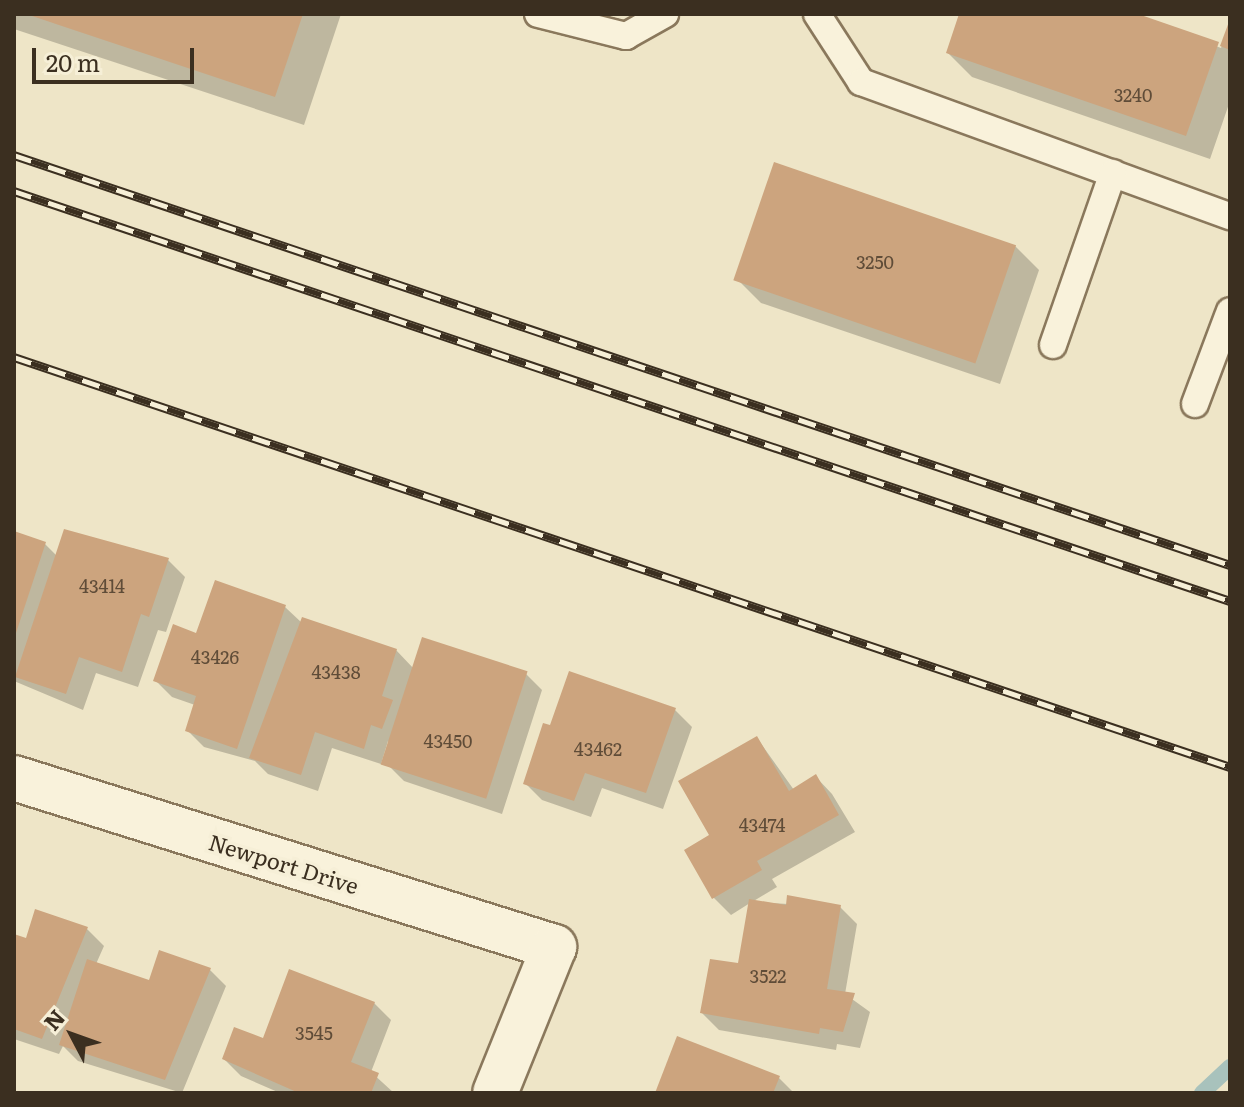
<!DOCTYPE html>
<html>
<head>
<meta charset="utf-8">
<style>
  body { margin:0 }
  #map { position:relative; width:1244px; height:1107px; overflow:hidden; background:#eee5c7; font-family:Literata,serif }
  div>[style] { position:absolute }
  .shadow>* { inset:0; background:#0003 }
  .stream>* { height:16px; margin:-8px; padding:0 8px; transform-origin:8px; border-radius:8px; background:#a8c2bc }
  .building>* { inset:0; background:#cca47e; transform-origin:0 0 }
  .roads { filter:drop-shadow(2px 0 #8a785c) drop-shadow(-2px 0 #8a785c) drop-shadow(0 2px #8a785c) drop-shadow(0 -2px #8a785c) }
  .lane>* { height:26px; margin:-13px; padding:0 13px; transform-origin:13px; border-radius:13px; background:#f9f2db }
  .street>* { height:44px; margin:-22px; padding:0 22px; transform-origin:22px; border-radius:22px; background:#f9f2db }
  .rail>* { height:9px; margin-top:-4.5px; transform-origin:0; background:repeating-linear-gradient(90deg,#f6efd7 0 18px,#3b2f20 0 36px); box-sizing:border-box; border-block:2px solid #3b2f20 }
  span { translate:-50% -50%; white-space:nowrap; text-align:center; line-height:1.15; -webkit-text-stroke:7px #f6efd7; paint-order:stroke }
  .number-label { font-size:18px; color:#5f4c38 }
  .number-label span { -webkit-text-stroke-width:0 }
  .street-label { font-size:22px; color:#3b2f20 }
  .frame { position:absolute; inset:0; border:16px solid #3b2f20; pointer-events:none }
  .north { position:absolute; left:32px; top:995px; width:80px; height:80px; -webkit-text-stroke:6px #f6efd7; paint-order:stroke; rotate:311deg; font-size:22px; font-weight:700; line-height:32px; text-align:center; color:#3b2f20 }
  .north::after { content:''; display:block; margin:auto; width:28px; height:36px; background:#3b2f20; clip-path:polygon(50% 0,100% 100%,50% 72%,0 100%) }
  .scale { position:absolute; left:32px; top:48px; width:162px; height:36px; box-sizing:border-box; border:4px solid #3b2f20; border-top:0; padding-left:10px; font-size:24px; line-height:28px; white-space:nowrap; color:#3b2f20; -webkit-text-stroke:6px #f6efd7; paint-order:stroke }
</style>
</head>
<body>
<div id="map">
  <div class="shadow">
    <i style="clip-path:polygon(14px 14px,341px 14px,304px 125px,14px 29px)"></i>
    <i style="clip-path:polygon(961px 14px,1131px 14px,1221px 48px,1230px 24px,1230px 101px,1210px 159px,972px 77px,948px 53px)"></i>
    <i style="clip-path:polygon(1015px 246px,1039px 270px,1000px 384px,761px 303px,737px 279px)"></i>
    <i style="clip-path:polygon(14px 534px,45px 544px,57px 556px,130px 554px,132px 548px,168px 560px,185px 577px,166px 632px,158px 630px,138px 687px,96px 673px,83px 710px,14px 681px)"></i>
    <i style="clip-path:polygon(285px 607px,302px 623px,396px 650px,414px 669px,525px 673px,542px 690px,502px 814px,404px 781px,387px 764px,393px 743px,388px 741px,381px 764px,332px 748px,318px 791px,268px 774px,255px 761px,204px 747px,187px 730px,195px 705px,172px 697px,155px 680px,197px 635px)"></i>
    <i style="clip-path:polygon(675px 710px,692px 727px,663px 809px,602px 788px,591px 817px,542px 800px,525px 783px,551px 727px)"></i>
    <i style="clip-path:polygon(757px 738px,794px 790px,816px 777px,832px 794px,855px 832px,772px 879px,777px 887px,752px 902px,840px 907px,857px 924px,845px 994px,870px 1012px,860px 1048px,837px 1044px,836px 1050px,719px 1030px,702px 1013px,740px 966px,750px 903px,731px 915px,714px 898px,712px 836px)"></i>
    <i style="clip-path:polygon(87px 929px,104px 946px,96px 964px,150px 982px,209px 969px,226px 986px,182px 1093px,78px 1061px,63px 1046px,59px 1054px,14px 1039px,14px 936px,27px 940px)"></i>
    <i style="clip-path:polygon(374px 1003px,391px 1020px,371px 1072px,394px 1093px,280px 1093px,241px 1076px,224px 1059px)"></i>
    <i style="clip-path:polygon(779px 1078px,794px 1093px,657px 1093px)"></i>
  </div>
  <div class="stream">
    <i style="left:1202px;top:1093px;width:38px;rotate:-43deg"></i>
  </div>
  <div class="building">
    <i style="clip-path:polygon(26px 14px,303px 14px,275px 97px)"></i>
    <i style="clip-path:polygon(959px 14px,1138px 14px,1219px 42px,1186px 136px,946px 53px)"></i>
    <i style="clip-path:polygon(1230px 19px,1230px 50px,1220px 46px)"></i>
    <i style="left:774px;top:162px;width:256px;height:125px;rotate:19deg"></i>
    <i style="clip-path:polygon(64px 529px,169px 558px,149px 617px,141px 614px,122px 672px,79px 657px,66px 694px,15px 677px)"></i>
    <i style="clip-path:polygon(14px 531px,46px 542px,15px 636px,14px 636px)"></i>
    <i style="clip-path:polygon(215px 580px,286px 605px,237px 749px,185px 731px,196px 696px,153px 681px,173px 624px,196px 633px)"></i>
    <i style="clip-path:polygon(302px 617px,397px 649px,382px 696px,393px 700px,382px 729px,371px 725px,364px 749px,315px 732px,301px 775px,249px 758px)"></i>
    <i style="left:422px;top:637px;width:111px;height:134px;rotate:18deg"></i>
    <i style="clip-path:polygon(569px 671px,676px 708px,646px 793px,585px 773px,574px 801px,523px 784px,543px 723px,550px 725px)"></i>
    <i style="clip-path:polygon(757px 736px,789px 791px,816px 774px,839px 815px,757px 861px,762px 870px,712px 899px,684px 850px,709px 835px,678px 781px)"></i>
    <i style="clip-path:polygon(787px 895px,841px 905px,827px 989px,855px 993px,843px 1032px,820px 1028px,819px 1034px,700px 1013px,710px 959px,738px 963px,749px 899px,786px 905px)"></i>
    <i style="clip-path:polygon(35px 909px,88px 927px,42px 1039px,14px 1029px,14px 934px,26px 938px)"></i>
    <i style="clip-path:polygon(159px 950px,211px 968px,165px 1080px,59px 1045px,87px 959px,149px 980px)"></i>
    <i style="clip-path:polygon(289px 969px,375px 1002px,351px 1062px,379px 1073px,371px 1093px,299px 1093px,222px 1059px,234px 1027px,263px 1038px)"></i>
    <i style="clip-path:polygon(677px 1036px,780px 1076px,773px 1093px,655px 1093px)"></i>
  </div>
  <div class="roads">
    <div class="lane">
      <i style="left:538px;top:14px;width:91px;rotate:14deg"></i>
      <i style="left:626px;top:36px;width:45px;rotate:-29.4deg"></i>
      <i style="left:817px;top:14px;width:81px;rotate:57.1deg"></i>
      <i style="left:861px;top:82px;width:393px;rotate:20deg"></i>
      <i style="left:1053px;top:345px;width:182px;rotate:-70.8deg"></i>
      <i style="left:1195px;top:404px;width:99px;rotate:-69.4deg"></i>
    </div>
    <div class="street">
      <i style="left:14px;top:778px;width:566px;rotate:17.38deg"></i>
      <i style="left:554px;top:947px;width:157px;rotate:112deg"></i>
    </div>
  </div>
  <div class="rail">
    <i style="left:14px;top:155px;width:1283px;rotate:18.63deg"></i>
    <i style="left:14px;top:191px;width:1283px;rotate:18.63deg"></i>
    <i style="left:14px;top:357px;width:1283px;rotate:18.63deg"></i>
  </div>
  <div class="number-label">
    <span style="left:1133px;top:95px">3240</span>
    <span style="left:875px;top:262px">3250</span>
    <span style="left:102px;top:586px">43414</span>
    <span style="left:215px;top:657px">43426</span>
    <span style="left:336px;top:672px">43438</span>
    <span style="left:448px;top:741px">43450</span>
    <span style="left:598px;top:749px">43462</span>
    <span style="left:762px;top:825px">43474</span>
    <span style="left:768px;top:976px">3522</span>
    <span style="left:314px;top:1033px">3545</span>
  </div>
  <div class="street-label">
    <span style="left:284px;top:863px;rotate:17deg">Newport Drive</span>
  </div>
  <div class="frame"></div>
  <div class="north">N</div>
  <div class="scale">20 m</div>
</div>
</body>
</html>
